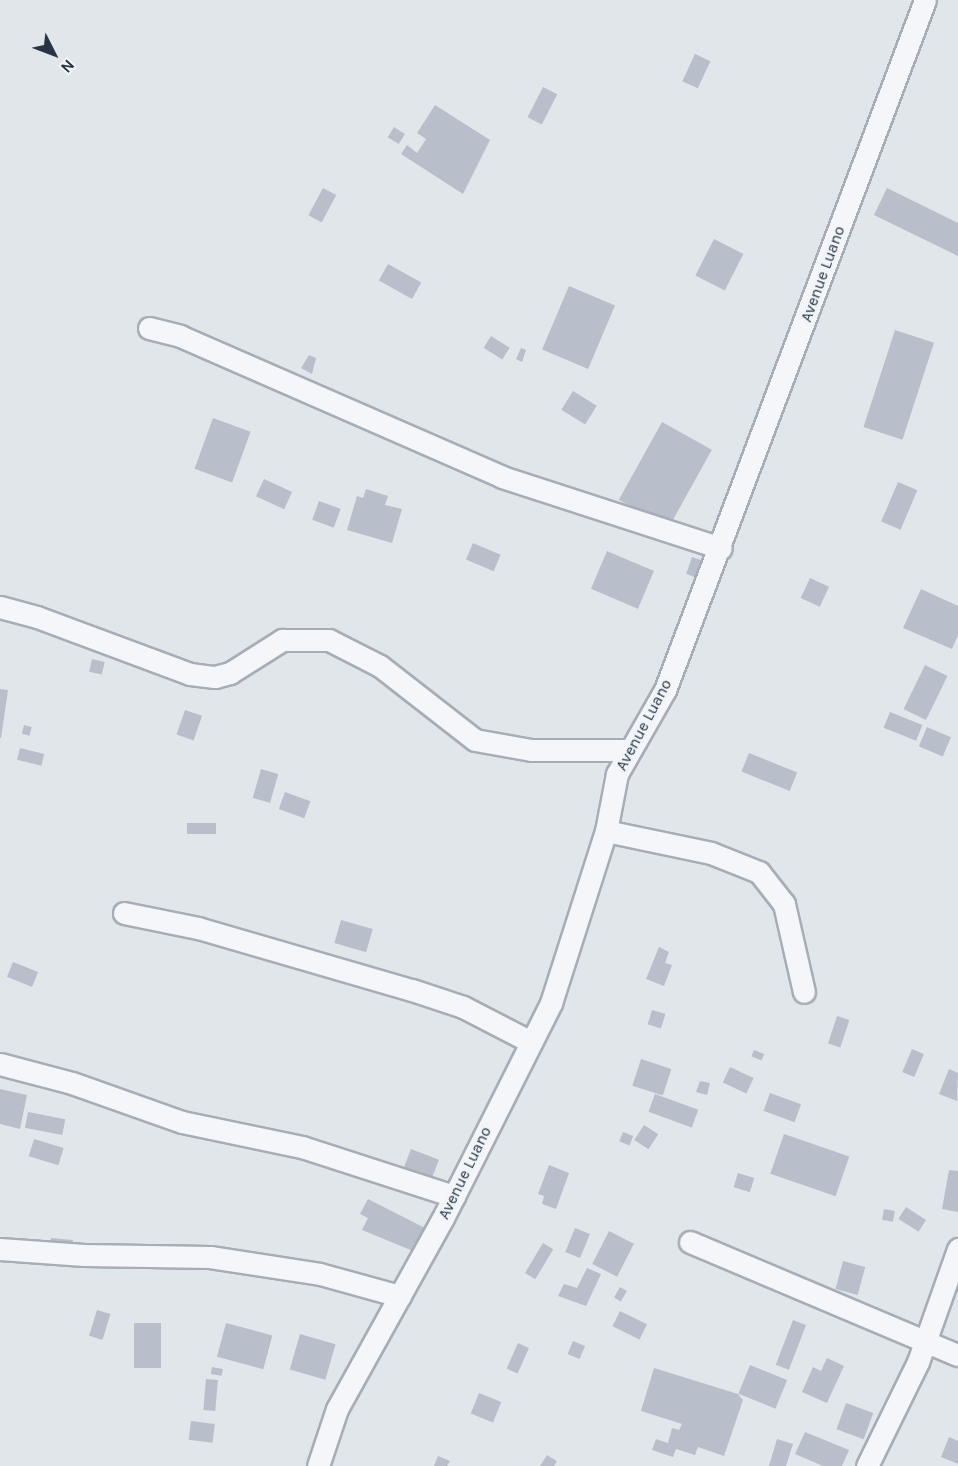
<!DOCTYPE html>
<html>
<head>
<meta charset="utf-8">
<style>
  body { margin:0 }
  #map { position:relative; width:958px; height:1466px; overflow:hidden; background:#e1e6eb; font-family:Karla,sans-serif }
  div>[style] { position:absolute }
  .building>* { inset:0; background:#b8bfca; transform-origin:0 0 }
  .roads { filter:drop-shadow(2px 0 #a6adb6) drop-shadow(-2px 0 #a6adb6) drop-shadow(0 2px #a6adb6) drop-shadow(0 -2px #a6adb6) }
  .street>* { height:21px; margin:-10.5px; padding:0 10.5px; transform-origin:10.5px; border-radius:10.5px; background:#f4f6f9 }
  span { translate:-50% -50%; white-space:nowrap; text-align:center; line-height:1.15; -webkit-text-stroke:6px #f1f5f8; paint-order:stroke }
  .street-label { font-size:16px; color:#283445 }
  .north { position:absolute; left:24px; top:24px; width:60px; height:60px; -webkit-text-stroke:4px #f1f5f8; paint-order:stroke; rotate:132deg; font-size:16px; font-weight:700; line-height:24px; text-align:center; color:#283445 }
  .north::after { content:''; display:block; margin:auto; width:21px; height:27px; background:#283445; clip-path:polygon(50% 0,100% 100%,50% 72%,0 100%) }
</style>
</head>
<body>
<div id="map">
  <div class="building">
    <i style="left:695px;top:54px;width:17px;height:30px;rotate:25deg"></i>
    <i style="left:543px;top:87px;width:16px;height:34px;rotate:27deg"></i>
    <i style="clip-path:polygon(435px 105px,490px 140px,463px 194px,401px 154px,407px 145px,417px 153px,426px 139px,417px 133px)"></i>
    <i style="left:394px;top:127px;width:13px;height:12px;rotate:32deg"></i>
    <i style="left:323px;top:188px;width:15px;height:31px;rotate:28deg"></i>
    <i style="clip-path:polygon(887px 188px,958px 223px,958px 256px,874px 215px)"></i>
    <i style="left:714px;top:239px;width:33px;height:41px;rotate:27deg"></i>
    <i style="left:388px;top:264px;width:38px;height:19px;rotate:29deg"></i>
    <i style="left:569px;top:286px;width:50px;height:69px;rotate:23deg"></i>
    <i style="left:895px;top:330px;width:41px;height:102px;rotate:18deg"></i>
    <i style="left:491px;top:336px;width:22px;height:14px;rotate:32deg"></i>
    <i style="clip-path:polygon(521px 348px,526px 350px,522px 362px,516px 359px)"></i>
    <i style="clip-path:polygon(309px 355px,316px 358px,312px 374px,301px 368px)"></i>
    <i style="left:573px;top:391px;width:28px;height:22px;rotate:32deg"></i>
    <i style="left:213px;top:418px;width:40px;height:54px;rotate:20deg"></i>
    <i style="left:662px;top:422px;width:57px;height:89px;rotate:29deg"></i>
    <i style="left:264px;top:479px;width:31px;height:19px;rotate:25deg"></i>
    <i style="left:898px;top:482px;width:21px;height:43px;rotate:23deg"></i>
    <i style="clip-path:polygon(366px 489px,388px 496px,385px 505px,402px 509px,392px 543px,347px 530px,357px 496px,363px 498px)"></i>
    <i style="left:319px;top:501px;width:23px;height:20px;rotate:20deg"></i>
    <i style="left:473px;top:543px;width:30px;height:18px;rotate:23deg"></i>
    <i style="left:607px;top:551px;width:51px;height:41px;rotate:23deg"></i>
    <i style="left:692px;top:557px;width:18px;height:18px;rotate:19deg"></i>
    <i style="left:810px;top:578px;width:21px;height:22px;rotate:25deg"></i>
    <i style="clip-path:polygon(921px 589px,958px 606px,958px 635px,952px 649px,903px 628px)"></i>
    <i style="left:92px;top:659px;width:13px;height:13px;rotate:13deg"></i>
    <i style="left:925px;top:665px;width:25px;height:49px;rotate:26deg"></i>
    <i style="clip-path:polygon(0 689px,8px 690px,1px 738px,0 738px)"></i>
    <i style="left:185px;top:710px;width:18px;height:26px;rotate:19deg"></i>
    <i style="left:890px;top:712px;width:35px;height:17px;rotate:22deg"></i>
    <i style="left:24px;top:725px;width:8px;height:9px;rotate:14deg"></i>
    <i style="left:927px;top:727px;width:26px;height:21px;rotate:23deg"></i>
    <i style="left:20px;top:748px;width:25px;height:12px;rotate:14deg"></i>
    <i style="left:749px;top:753px;width:52px;height:20px;rotate:22deg"></i>
    <i style="left:261px;top:769px;width:18px;height:30px;rotate:16deg"></i>
    <i style="left:285px;top:792px;width:27px;height:18px;rotate:20deg"></i>
    <i style="left:187px;top:823px;width:29px;height:11px"></i>
    <i style="left:341px;top:920px;width:33px;height:24px;rotate:16deg"></i>
    <i style="clip-path:polygon(659px 947px,669px 952px,665px 963px,672px 965px,664px 986px,646px 979px)"></i>
    <i style="left:13px;top:962px;width:27px;height:16px;rotate:22deg"></i>
    <i style="left:652px;top:1010px;width:14px;height:15px;rotate:17deg"></i>
    <i style="left:837px;top:1016px;width:13px;height:29px;rotate:18deg"></i>
    <i style="left:912px;top:1049px;width:13px;height:25px;rotate:23deg"></i>
    <i style="left:754px;top:1050px;width:11px;height:7px;rotate:22deg"></i>
    <i style="left:641px;top:1059px;width:32px;height:28px;rotate:18deg"></i>
    <i style="left:730px;top:1067px;width:26px;height:17px;rotate:25deg"></i>
    <i style="clip-path:polygon(949px 1069px,958px 1073px,957px 1101px,939px 1094px)"></i>
    <i style="clip-path:polygon(700px 1081px,710px 1083px,707px 1095px,696px 1092px)"></i>
    <i style="clip-path:polygon(0 1089px,27px 1095px,20px 1129px,0 1124px)"></i>
    <i style="left:770px;top:1093px;width:33px;height:19px;rotate:20deg"></i>
    <i style="left:655px;top:1094px;width:46px;height:19px;rotate:20deg"></i>
    <i style="left:28px;top:1112px;width:38px;height:16px;rotate:11deg"></i>
    <i style="left:644px;top:1125px;width:17px;height:18px;rotate:33deg"></i>
    <i style="left:623px;top:1132px;width:11px;height:10px;rotate:22deg"></i>
    <i style="left:784px;top:1134px;width:69px;height:42px;rotate:19deg"></i>
    <i style="left:34px;top:1139px;width:31px;height:18px;rotate:17deg"></i>
    <i style="left:411px;top:1149px;width:30px;height:25px;rotate:21deg"></i>
    <i style="clip-path:polygon(549px 1165px,569px 1173px,556px 1209px,542px 1204px,544px 1196px,538px 1194px)"></i>
    <i style="clip-path:polygon(949px 1170px,958px 1171px,958px 1212px,942px 1209px)"></i>
    <i style="left:738px;top:1173px;width:17px;height:15px;rotate:17deg"></i>
    <i style="clip-path:polygon(368px 1199px,425px 1228px,413px 1251px,362px 1230px,368px 1218px,360px 1214px)"></i>
    <i style="left:906px;top:1207px;width:24px;height:14px;rotate:33deg"></i>
    <i style="left:884px;top:1209px;width:11px;height:11px;rotate:10deg"></i>
    <i style="left:575px;top:1228px;width:16px;height:26px;rotate:22deg"></i>
    <i style="left:609px;top:1231px;width:28px;height:37px;rotate:27deg"></i>
    <i style="left:51px;top:1238px;width:22px;height:14px;rotate:5deg"></i>
    <i style="left:543px;top:1243px;width:12px;height:35px;rotate:31deg"></i>
    <i style="left:843px;top:1261px;width:23px;height:29px;rotate:15deg"></i>
    <i style="clip-path:polygon(587px 1268px,601px 1274px,586px 1306px,558px 1296px,564px 1284px,577px 1288px)"></i>
    <i style="left:620px;top:1287px;width:8px;height:12px;rotate:30deg"></i>
    <i style="left:97px;top:1310px;width:14px;height:27px;rotate:17deg"></i>
    <i style="left:620px;top:1311px;width:30px;height:17px;rotate:26deg"></i>
    <i style="left:793px;top:1320px;width:14px;height:48px;rotate:21deg"></i>
    <i style="left:134px;top:1323px;width:27px;height:45px"></i>
    <i style="left:226px;top:1323px;width:48px;height:35px;rotate:15deg"></i>
    <i style="left:300px;top:1334px;width:37px;height:37px;rotate:16deg"></i>
    <i style="left:573px;top:1341px;width:13px;height:14px;rotate:23deg"></i>
    <i style="left:518px;top:1343px;width:12px;height:28px;rotate:24deg"></i>
    <i style="clip-path:polygon(827px 1358px,844px 1366px,827px 1403px,802px 1392px,813px 1367px,821px 1371px)"></i>
    <i style="left:750px;top:1365px;width:40px;height:31px;rotate:22deg"></i>
    <i style="left:212px;top:1367px;width:11px;height:7px;rotate:10deg"></i>
    <i style="clip-path:polygon(654px 1368px,738px 1394px,743px 1400px,724px 1456px,698px 1447px,695px 1455px,676px 1449px,673px 1457px,652px 1450px,656px 1439px,668px 1443px,672px 1428px,679px 1430px,682px 1424px,641px 1411px)"></i>
    <i style="left:206px;top:1379px;width:12px;height:31px;rotate:5deg"></i>
    <i style="left:479px;top:1393px;width:24px;height:22px;rotate:22deg"></i>
    <i style="left:846px;top:1403px;width:29px;height:28px;rotate:20deg"></i>
    <i style="left:191px;top:1421px;width:24px;height:19px;rotate:7deg"></i>
    <i style="clip-path:polygon(805px 1432px,849px 1450px,842px 1466px,823px 1466px,795px 1454px)"></i>
    <i style="clip-path:polygon(949px 1437px,958px 1441px,958px 1464px,941px 1457px)"></i>
    <i style="clip-path:polygon(777px 1439px,793px 1444px,786px 1466px,769px 1466px)"></i>
    <i style="clip-path:polygon(547px 1455px,557px 1461px,554px 1466px,540px 1466px)"></i>
    <i style="clip-path:polygon(438px 1456px,450px 1461px,447px 1466px,434px 1466px)"></i>
  </div>
  <div class="roads">
    <div class="street">
      <i style="left:149px;top:328px;width:32px;rotate:14deg"></i>
      <i style="left:180px;top:336px;width:352px;rotate:23.6deg"></i>
      <i style="left:502px;top:477px;width:230px;rotate:18deg"></i>
      <i style="left:0;top:607px;width:38px;rotate:15deg"></i>
      <i style="left:37px;top:617px;width:163px;rotate:20.4deg"></i>
      <i style="left:190px;top:674px;width:25px;rotate:7deg"></i>
      <i style="left:215px;top:677px;width:16px;rotate:-15deg"></i>
      <i style="left:230px;top:673px;width:62px;rotate:-32.4deg"></i>
      <i style="left:282px;top:640px;width:47px"></i>
      <i style="left:329px;top:640px;width:57px;rotate:27deg"></i>
      <i style="left:380px;top:666px;width:120px;rotate:37.9deg"></i>
      <i style="left:475px;top:740px;width:57px;rotate:10.1deg"></i>
      <i style="left:531px;top:750px;width:98px"></i>
      <i style="left:606px;top:831px;width:107px;rotate:11.8deg"></i>
      <i style="left:711px;top:853px;width:52px;rotate:21.6deg"></i>
      <i style="left:759px;top:872px;width:41px;rotate:52deg"></i>
      <i style="left:784px;top:904px;width:90px;rotate:77.2deg"></i>
      <i style="left:124px;top:913px;width:76px;rotate:11.5deg"></i>
      <i style="left:198px;top:928px;width:223px;rotate:16.2deg"></i>
      <i style="left:412px;top:990px;width:54px;rotate:18.4deg"></i>
      <i style="left:463px;top:1007px;width:76px;rotate:27.2deg"></i>
      <i style="left:0;top:1064px;width:74px;rotate:14.8deg"></i>
      <i style="left:72px;top:1083px;width:117px;rotate:19.5deg"></i>
      <i style="left:182px;top:1122px;width:123px;rotate:11.8deg"></i>
      <i style="left:302px;top:1147px;width:160px;rotate:17.9deg"></i>
      <i style="left:690px;top:1242px;width:291px;rotate:22.9deg"></i>
      <i style="left:0;top:1249px;width:84px;rotate:4.1deg"></i>
      <i style="left:84px;top:1255px;width:126px;rotate:0.9deg"></i>
      <i style="left:210px;top:1257px;width:111px;rotate:8.8deg"></i>
      <i style="left:320px;top:1274px;width:83px;rotate:15.4deg"></i>
      <i style="left:318px;top:1466px;width:60px;rotate:-71.6deg"></i>
      <i style="left:337px;top:1409px;width:218px;rotate:-61deg"></i>
      <i style="left:443px;top:1218px;width:241px;rotate:-63.3deg"></i>
      <i style="left:551px;top:1003px;width:181px;rotate:-72.3deg"></i>
      <i style="left:606px;top:831px;width:58px;rotate:-79.1deg"></i>
      <i style="left:617px;top:774px;width:97px;rotate:-60.3deg"></i>
      <i style="left:665px;top:690px;width:737px;rotate:-69.35deg"></i>
      <i style="left:867px;top:1466px;width:116px;rotate:-63.9deg"></i>
      <i style="left:918px;top:1362px;width:120px;rotate:-70.5deg"></i>
    </div>
  </div>
  <div class="street-label">
    <span style="left:823px;top:274px;rotate:-70deg">Avenue Luano</span>
    <span style="left:644px;top:725px;rotate:-62deg">Avenue Luano</span>
    <span style="left:465px;top:1173px;rotate:-64deg">Avenue Luano</span>
  </div>
  <div class="north">N</div>
</div>
</body>
</html>
